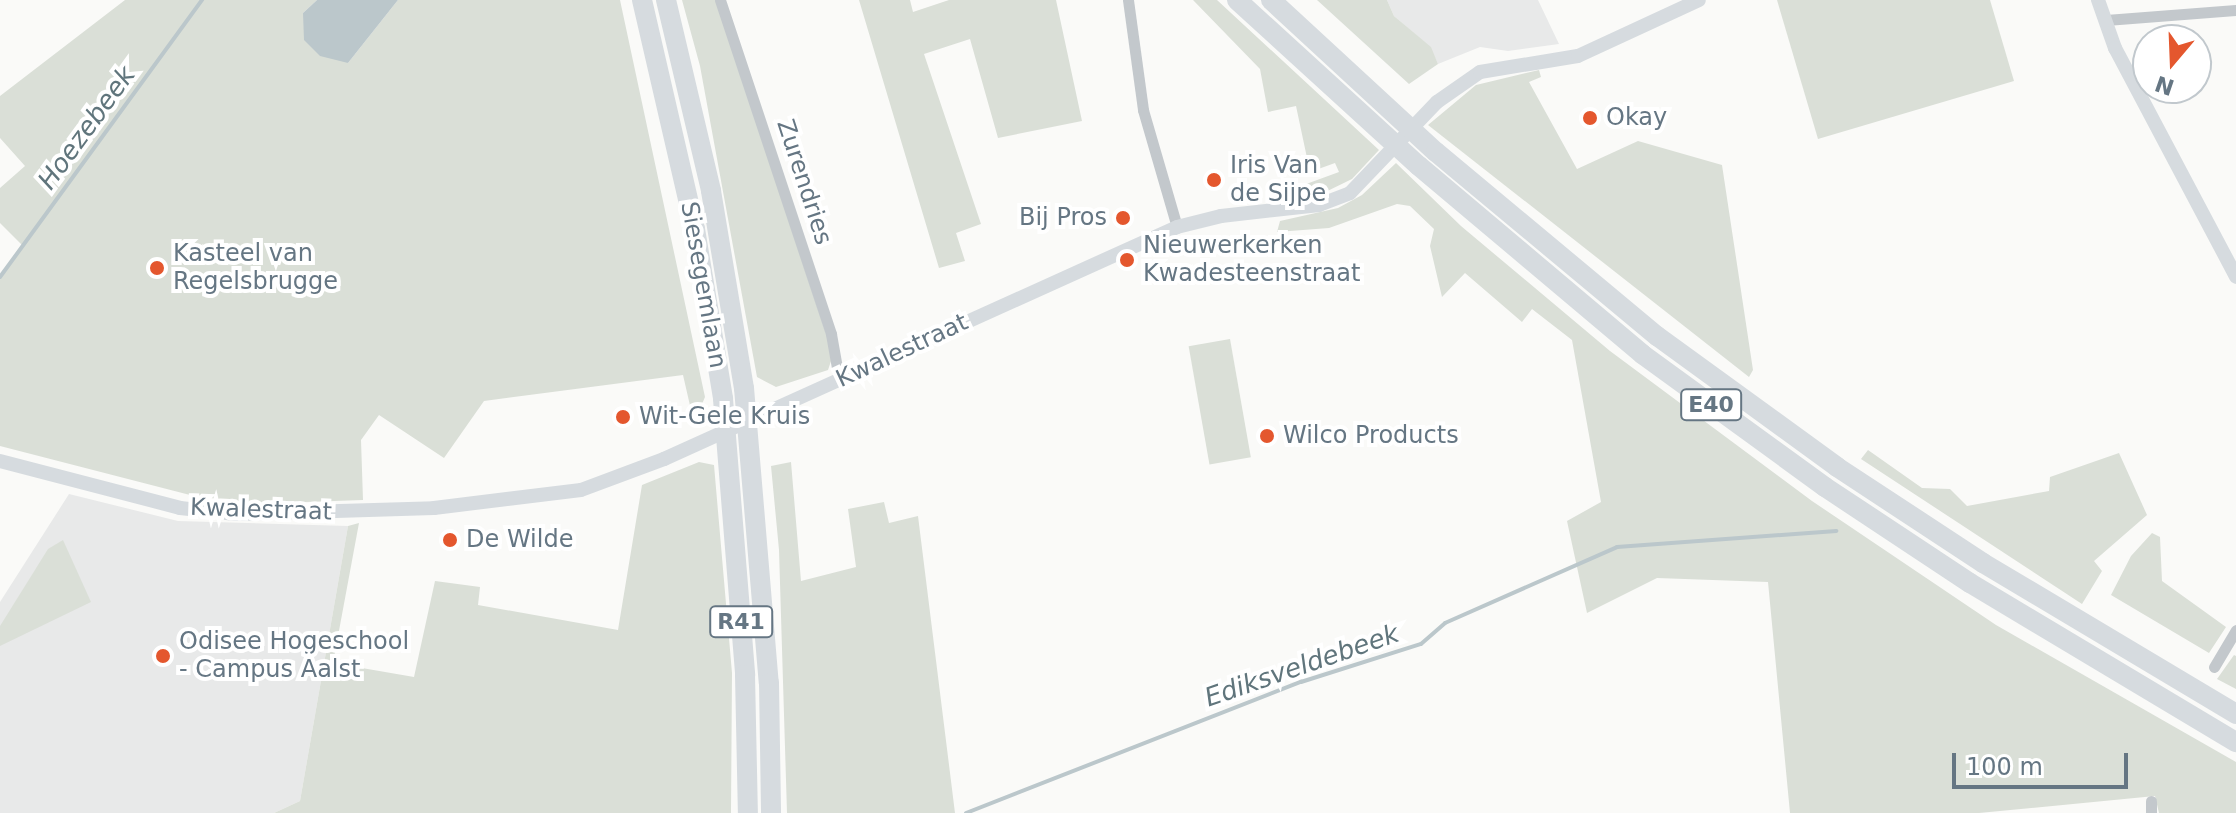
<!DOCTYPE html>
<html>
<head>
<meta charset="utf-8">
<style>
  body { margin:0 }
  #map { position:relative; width:2236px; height:813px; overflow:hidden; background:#fafaf8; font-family:"DejaVu Sans",sans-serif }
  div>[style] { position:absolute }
  .built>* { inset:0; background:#e8e9e9 }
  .green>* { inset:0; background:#dadfd7; transform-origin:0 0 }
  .water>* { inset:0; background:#bbc7cb }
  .stream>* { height:4px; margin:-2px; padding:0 2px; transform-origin:2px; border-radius:2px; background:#bbc7cb }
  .street>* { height:11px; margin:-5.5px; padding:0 5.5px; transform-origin:5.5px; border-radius:5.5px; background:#c3c8cc }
  .secondary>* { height:14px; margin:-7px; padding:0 7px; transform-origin:7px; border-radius:7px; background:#d6dbdf }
  .highway>* { height:20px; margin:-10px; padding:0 10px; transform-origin:10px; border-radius:10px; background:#d6dbdf }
  .dots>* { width:22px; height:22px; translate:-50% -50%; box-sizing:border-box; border:4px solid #fff; border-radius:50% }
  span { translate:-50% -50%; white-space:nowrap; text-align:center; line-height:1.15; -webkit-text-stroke:8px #fff; paint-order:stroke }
  .shield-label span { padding:2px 6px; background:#fff; border:2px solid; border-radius:6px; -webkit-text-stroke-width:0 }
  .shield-label { font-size:22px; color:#657683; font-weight:700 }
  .poi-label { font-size:24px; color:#657683 }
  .left { translate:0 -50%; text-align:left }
  .right { translate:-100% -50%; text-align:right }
  .street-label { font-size:24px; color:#657683 }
  .water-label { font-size:26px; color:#60757c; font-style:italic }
  .north { position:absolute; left:2132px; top:24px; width:80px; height:80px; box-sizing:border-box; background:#fff; border:2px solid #c1c8cd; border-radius:50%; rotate:199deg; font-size:22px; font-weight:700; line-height:32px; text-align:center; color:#657683 }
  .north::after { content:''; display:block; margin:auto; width:28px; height:36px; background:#e4572e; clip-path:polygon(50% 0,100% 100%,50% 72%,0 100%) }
  .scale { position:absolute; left:1952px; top:753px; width:176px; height:36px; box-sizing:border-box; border:4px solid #657683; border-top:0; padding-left:10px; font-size:24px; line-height:28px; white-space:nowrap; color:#657683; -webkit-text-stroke:6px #fff; paint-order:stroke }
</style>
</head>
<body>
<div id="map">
  <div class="built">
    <i style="clip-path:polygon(1387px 0,1538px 0,1559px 44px,1508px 51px,1480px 47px,1438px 64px,1430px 47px,1394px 16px)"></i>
    <i style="clip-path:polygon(69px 494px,178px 521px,348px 526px,300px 801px,274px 813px,0 813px,0 602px)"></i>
  </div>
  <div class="green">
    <i style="clip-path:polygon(125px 0,317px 0,303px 13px,348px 63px,398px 0,620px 0,705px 397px,694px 423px,683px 375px,484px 401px,444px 458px,379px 415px,361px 440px,363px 500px,245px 504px,190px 495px,0 446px,0 277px,22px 245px,0 223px,0 188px,25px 166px,0 138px,0 96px)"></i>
    <i style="clip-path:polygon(682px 0,716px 0,833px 355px,828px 370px,776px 387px,757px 377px,700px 66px)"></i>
    <i style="clip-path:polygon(859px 0,910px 0,913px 12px,949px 0,1056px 0,1082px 121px,998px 138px,970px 39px,924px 54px,981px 224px,956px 233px,965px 261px,939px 268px)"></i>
    <i style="clip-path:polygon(1193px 0,1217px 0,1379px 150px,1352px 179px,1311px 199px,1289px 202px,1298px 187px,1339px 172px,1335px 163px,1310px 172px,1296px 106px,1268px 112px,1260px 69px)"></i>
    <i style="clip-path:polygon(1317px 0,1387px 0,1394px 16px,1431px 47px,1438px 64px,1409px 84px)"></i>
    <i style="clip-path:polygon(1777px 0,1990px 0,2014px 81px,1818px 139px)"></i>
    <i style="clip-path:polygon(1539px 70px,1541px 77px,1529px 82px,1577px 169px,1638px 141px,1722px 165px,1753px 370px,1749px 377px,1428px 125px,1476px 85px)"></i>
    <i style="clip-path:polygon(1396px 163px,1461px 226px,1610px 351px,1812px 501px,1996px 625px,2236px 762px,2236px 813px,2159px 813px,2155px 796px,1979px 813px,1790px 813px,1768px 582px,1657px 578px,1587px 613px,1567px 521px,1601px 502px,1572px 340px,1532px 309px,1522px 322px,1465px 273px,1442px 297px,1430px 246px,1434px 229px,1410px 206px,1397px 204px,1329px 228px,1277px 232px,1280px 221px,1338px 208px,1362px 195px)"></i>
    <i style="left:1230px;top:339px;width:120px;height:42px;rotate:80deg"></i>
    <i style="clip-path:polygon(1868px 450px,1922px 488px,1950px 489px,1967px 506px,2049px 491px,2050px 477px,2119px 453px,2147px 515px,2094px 561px,2102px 571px,2082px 604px,1861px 459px)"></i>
    <i style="clip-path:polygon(699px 462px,714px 465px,732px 673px,731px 813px,274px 813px,300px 801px,348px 526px,359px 523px,333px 663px,414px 677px,435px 581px,480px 587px,478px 605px,618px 630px,642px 485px)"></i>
    <i style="clip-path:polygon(791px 462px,801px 581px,856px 567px,848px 509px,884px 502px,889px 523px,918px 516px,955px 813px,787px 813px,779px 550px,771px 466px)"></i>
    <i style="clip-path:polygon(2152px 533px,2160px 537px,2162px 581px,2226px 627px,2209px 653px,2111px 595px,2131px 556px)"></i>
    <i style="clip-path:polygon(63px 540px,91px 602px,0 646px,0 626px,48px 549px)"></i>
    <i style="clip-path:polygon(2234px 655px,2236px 656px,2236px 689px,2217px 679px)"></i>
  </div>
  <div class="water">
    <i style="clip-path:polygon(317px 0,398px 0,348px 63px,320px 56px,304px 40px,303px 13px)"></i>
  </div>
  <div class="stream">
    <i style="left:0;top:277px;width:343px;rotate:-53.9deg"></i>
    <i style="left:966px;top:813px;width:360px;rotate:-21.4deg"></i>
    <i style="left:1301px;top:682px;width:126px;rotate:-17.6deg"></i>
    <i style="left:1421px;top:644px;width:32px;rotate:-41deg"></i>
    <i style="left:1445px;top:623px;width:188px;rotate:-23.8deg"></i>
    <i style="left:1617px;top:547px;width:220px;rotate:-4.2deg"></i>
  </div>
  <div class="street">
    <i style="left:720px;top:0;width:352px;rotate:71.6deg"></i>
    <i style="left:831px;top:334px;width:46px;rotate:79.9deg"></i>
    <i style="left:1128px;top:0;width:111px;rotate:82.2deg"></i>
    <i style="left:1143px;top:110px;width:122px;rotate:73.8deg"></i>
    <i style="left:2106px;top:20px;width:130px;rotate:-4.4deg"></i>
    <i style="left:2214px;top:667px;width:43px;rotate:-59.3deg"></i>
    <i style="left:2151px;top:813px;width:12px;rotate:-90deg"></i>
  </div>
  <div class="secondary">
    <i style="left:2098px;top:0;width:51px;rotate:70.5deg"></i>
    <i style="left:2115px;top:48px;width:259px;rotate:62.1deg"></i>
    <i style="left:0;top:461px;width:186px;rotate:14.6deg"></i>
    <i style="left:180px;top:508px;width:56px;rotate:6.1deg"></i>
    <i style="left:236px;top:514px;width:198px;rotate:-1.7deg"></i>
    <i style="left:434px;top:508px;width:148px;rotate:-7deg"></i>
    <i style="left:581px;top:490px;width:89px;rotate:-20.5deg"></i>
    <i style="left:664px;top:459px;width:563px;rotate:-24.33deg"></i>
    <i style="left:1177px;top:227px;width:45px;rotate:-14deg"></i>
    <i style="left:1221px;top:216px;width:99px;rotate:-6.4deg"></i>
    <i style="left:1319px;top:205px;width:33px;rotate:-21deg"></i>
    <i style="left:1350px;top:193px;width:126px;rotate:-46.3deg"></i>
    <i style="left:1437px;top:102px;width:52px;rotate:-34.9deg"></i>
    <i style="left:1480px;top:72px;width:99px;rotate:-9.3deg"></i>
    <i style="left:1578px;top:56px;width:133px;rotate:-24.8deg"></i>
  </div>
  <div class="highway">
    <i style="left:642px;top:0;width:235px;rotate:77deg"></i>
    <i style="left:695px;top:229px;width:172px;rotate:80.6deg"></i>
    <i style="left:723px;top:399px;width:277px;rotate:85.4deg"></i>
    <i style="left:745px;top:675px;width:138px;rotate:88.8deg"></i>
    <i style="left:666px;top:0;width:196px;rotate:76.7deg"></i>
    <i style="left:711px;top:191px;width:200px;rotate:80.5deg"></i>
    <i style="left:744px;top:388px;width:296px;rotate:85.2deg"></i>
    <i style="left:769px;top:683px;width:130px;rotate:89.1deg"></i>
    <i style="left:1237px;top:0;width:246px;rotate:42.4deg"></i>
    <i style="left:1419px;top:166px;width:292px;rotate:40.1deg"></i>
    <i style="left:1642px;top:354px;width:226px;rotate:36deg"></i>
    <i style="left:1825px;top:487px;width:174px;rotate:33.5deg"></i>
    <i style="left:1970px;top:583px;width:310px;rotate:30.9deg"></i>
    <i style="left:1271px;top:0;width:224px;rotate:42.7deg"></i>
    <i style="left:1436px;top:152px;width:288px;rotate:39.8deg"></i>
    <i style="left:1657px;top:336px;width:223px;rotate:36deg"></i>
    <i style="left:1837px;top:467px;width:175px;rotate:33.3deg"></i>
    <i style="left:1983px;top:563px;width:295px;rotate:30.8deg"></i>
  </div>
  <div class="dots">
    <i style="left:1590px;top:118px;background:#e4572e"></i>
    <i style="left:1214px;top:180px;background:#e4572e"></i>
    <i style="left:1123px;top:218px;background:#e4572e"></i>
    <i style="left:1127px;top:260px;background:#e4572e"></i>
    <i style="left:157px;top:268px;background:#e4572e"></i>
    <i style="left:623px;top:417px;background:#e4572e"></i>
    <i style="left:1267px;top:436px;background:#e4572e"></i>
    <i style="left:450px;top:540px;background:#e4572e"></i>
    <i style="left:163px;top:656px;background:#e4572e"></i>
  </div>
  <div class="shield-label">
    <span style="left:1711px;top:405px">E40</span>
    <span style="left:741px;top:622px">R41</span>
  </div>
  <div class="poi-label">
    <span class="left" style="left:1606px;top:118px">Okay</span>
    <span class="left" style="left:1230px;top:180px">Iris Van<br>de Sijpe</span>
    <span class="right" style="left:1107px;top:218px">Bij Pros</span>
    <span class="left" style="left:1143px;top:260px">Nieuwerkerken<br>Kwadesteenstraat</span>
    <span class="left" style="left:173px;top:268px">Kasteel van<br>Regelsbrugge</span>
    <span class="left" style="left:639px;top:417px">Wit-Gele Kruis</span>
    <span class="left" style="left:1283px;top:436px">Wilco Products</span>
    <span class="left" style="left:466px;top:540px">De Wilde</span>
    <span class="left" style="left:179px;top:656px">Odisee Hogeschool<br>- Campus Aalst</span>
  </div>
  <div class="street-label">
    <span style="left:804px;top:182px;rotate:72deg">Zurendries</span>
    <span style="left:703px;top:285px;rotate:80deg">Siesegemlaan</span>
    <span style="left:902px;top:351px;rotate:-25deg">Kwalestraat</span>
    <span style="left:261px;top:510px;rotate:2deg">Kwalestraat</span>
  </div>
  <div class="water-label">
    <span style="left:87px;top:128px;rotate:-54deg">Hoezebeek</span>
    <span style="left:1302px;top:666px;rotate:-19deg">Ediksveldebeek</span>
  </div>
  <div class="north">N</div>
  <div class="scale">100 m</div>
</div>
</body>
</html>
